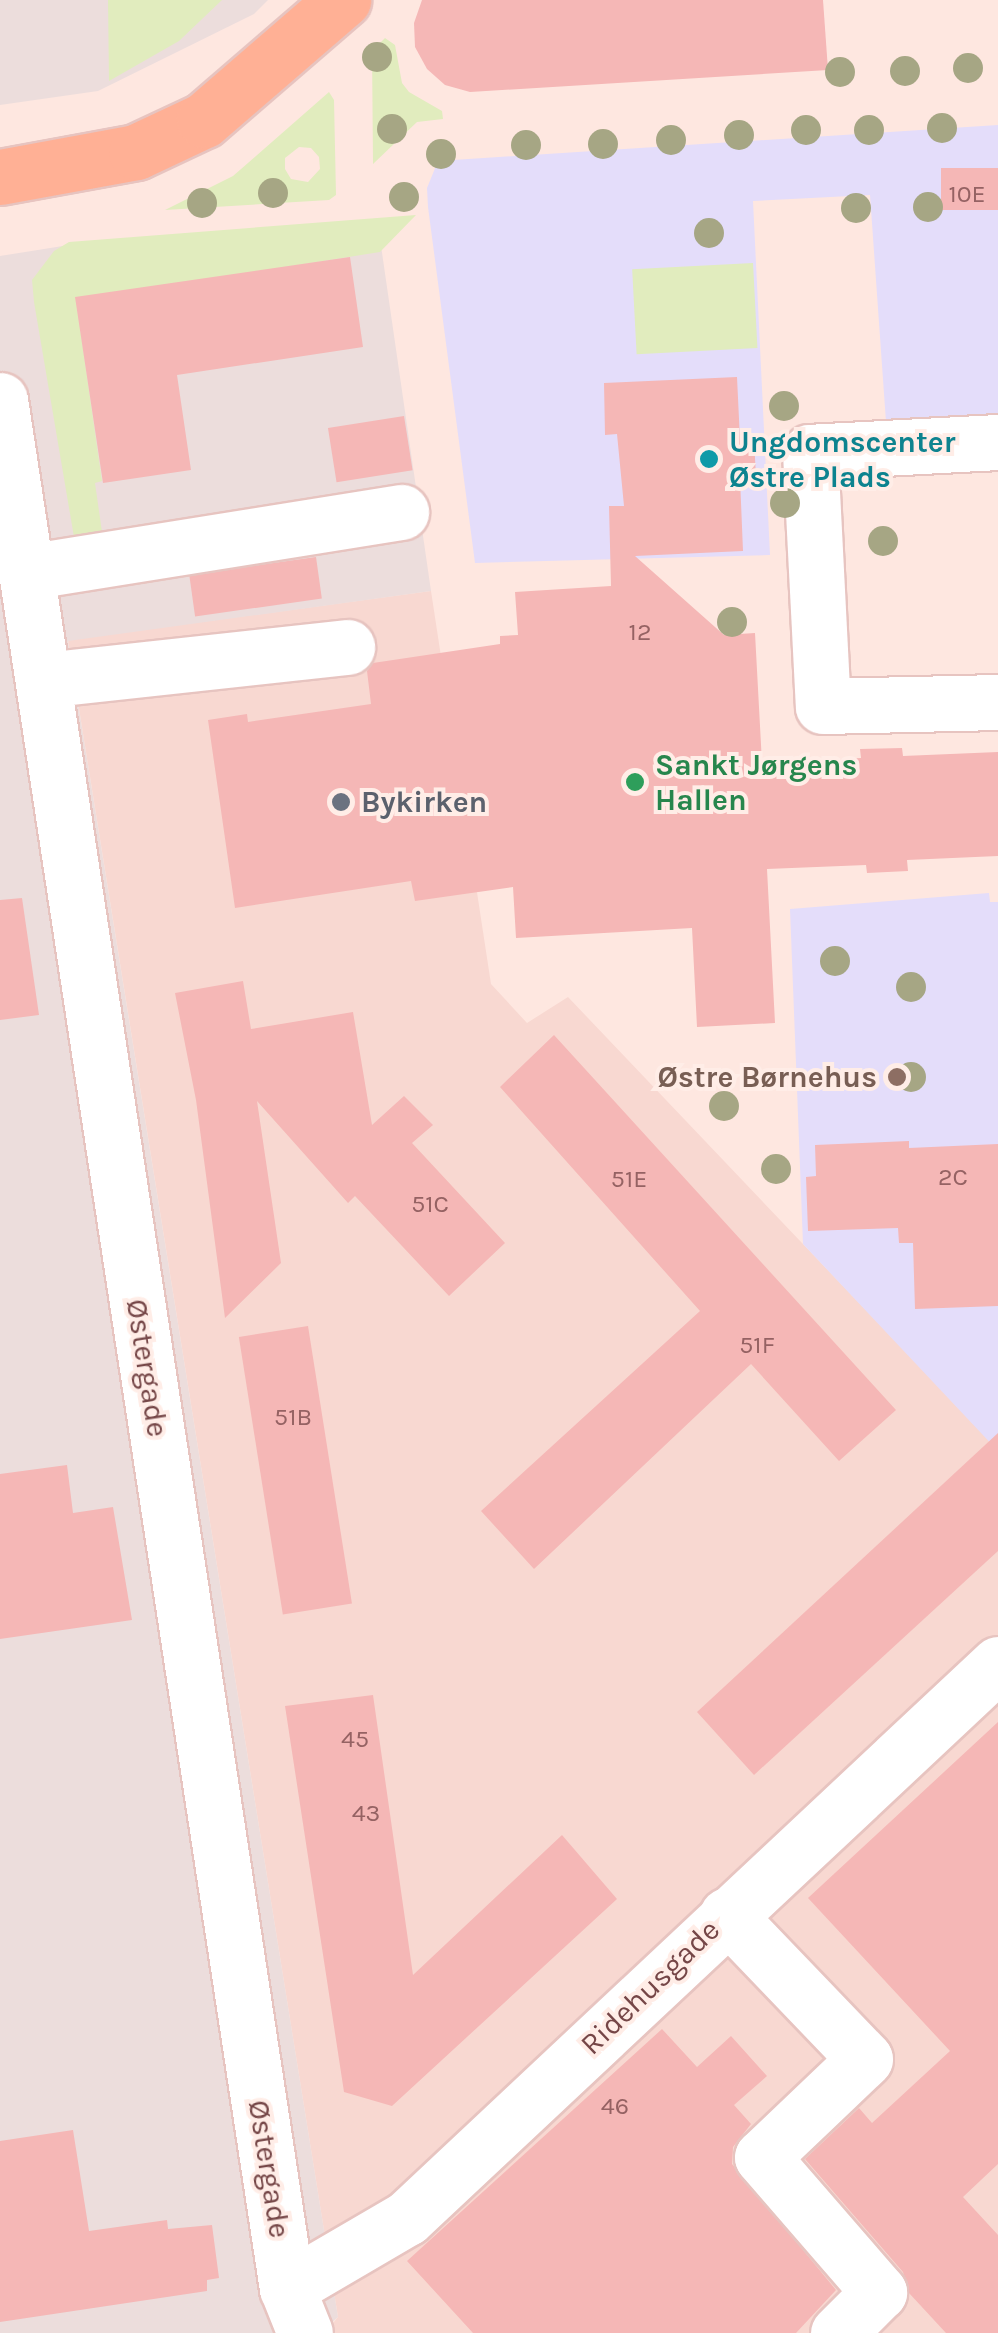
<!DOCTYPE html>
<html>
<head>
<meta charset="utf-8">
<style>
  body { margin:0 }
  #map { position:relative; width:998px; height:2333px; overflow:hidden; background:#fee7e0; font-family:Karla,sans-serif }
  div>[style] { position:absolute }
  .residential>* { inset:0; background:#f8d8d1 }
  .industrial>* { inset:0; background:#ecdddc }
  .education>* { inset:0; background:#e4ddfa }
  .green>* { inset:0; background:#e1ecbe; transform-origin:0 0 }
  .building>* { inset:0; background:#f5b7b6; transform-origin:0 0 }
  .roads { filter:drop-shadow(2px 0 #e7c4c0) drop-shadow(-2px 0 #e7c4c0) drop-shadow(0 2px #e7c4c0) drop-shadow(0 -2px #e7c4c0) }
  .minor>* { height:55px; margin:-27.5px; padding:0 27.5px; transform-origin:27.5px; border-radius:27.5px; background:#fff }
  .major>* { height:55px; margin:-27.5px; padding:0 27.5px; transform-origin:27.5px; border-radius:27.5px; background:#ffb095 }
  .trees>* { width:30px; height:30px; margin:-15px; border-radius:50%; background:#a6a684 }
  .dots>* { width:28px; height:28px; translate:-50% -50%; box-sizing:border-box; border:5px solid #ffede7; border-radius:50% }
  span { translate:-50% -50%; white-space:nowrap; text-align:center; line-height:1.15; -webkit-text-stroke:8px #ffede7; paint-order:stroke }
  .number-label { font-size:25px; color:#956263 }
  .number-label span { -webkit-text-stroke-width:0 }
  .culture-label { font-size:30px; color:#0d838f; font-weight:700 }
  .left { translate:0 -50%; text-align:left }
  .leisure-label { font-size:30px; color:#27864d; font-weight:700 }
  .worship-label { font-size:30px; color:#5b616d; font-weight:700 }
  .education-label { font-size:30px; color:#785e54; font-weight:700 }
  .right { translate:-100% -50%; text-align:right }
  .street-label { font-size:30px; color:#754647 }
</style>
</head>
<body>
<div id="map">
  <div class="residential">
    <i style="clip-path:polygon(431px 591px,491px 984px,527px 1023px,568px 997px,998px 1449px,998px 2333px,325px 2333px,338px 2317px,68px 640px)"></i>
  </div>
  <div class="industrial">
    <i style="clip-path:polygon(0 0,268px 0,254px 14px,98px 91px,0 105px)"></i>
    <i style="clip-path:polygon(378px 225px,431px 591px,68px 641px,338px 2317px,320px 2333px,0 2333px,0 256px,88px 242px)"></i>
  </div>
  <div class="education">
    <i style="clip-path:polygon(998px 125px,998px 419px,886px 422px,870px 195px,753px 201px,770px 555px,475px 563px,428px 207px,427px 188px,438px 161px)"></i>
    <i style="clip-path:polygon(989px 893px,990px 902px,998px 902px,998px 1451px,803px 1244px,790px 909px)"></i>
  </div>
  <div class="green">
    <i style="clip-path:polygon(108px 0,222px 0,179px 41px,109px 81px)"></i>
    <i style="clip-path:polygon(385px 38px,395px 45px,402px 83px,409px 92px,442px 111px,443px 119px,417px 122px,373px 164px,372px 51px)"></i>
    <i style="clip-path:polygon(evenodd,329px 92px,334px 100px,336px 195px,329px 200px,165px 210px,233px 176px,329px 92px,299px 147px,311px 148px,319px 157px,320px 169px,308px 182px,291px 179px,285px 169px,285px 158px,299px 147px)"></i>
    <i style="clip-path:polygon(416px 215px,380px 252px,76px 300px,102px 481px,95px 483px,103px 539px,75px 543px,34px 302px,32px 280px,54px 251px,69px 242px)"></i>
    <i style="left:753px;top:263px;width:85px;height:121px;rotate:87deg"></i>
  </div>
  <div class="building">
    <i style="clip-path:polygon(422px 0,823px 0,828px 70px,470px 92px,445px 85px,427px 69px,415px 47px,414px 23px)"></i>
    <i style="left:998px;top:168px;width:42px;height:57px;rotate:90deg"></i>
    <i style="clip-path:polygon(350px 257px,363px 347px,177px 375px,191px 470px,103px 483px,75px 297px)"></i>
    <i style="clip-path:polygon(737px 377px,740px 440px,754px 439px,756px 477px,740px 478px,743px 551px,635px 556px,724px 635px,755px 633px,762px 763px,861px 758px,860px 749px,902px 748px,903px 756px,998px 752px,998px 856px,907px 860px,908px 871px,867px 873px,866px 865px,767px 869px,775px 1023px,697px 1027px,692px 928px,516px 938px,513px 887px,415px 901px,411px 881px,235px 908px,208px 720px,247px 714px,248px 722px,371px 704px,367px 671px,373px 663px,500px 644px,500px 636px,518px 635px,515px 592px,611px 586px,609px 506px,624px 506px,617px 434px,605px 435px,604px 383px)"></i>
    <i style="left:404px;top:416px;width:55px;height:77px;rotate:81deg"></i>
    <i style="left:316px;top:557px;width:42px;height:128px;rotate:82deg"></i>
    <i style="clip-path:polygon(22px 898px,39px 1015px,0 1020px,0 900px)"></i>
    <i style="clip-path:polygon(243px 981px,251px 1029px,353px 1012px,372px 1125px,404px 1096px,433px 1125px,412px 1143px,505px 1243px,449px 1296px,355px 1196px,348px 1203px,257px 1101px,281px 1263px,225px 1318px,196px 1100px,175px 993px)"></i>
    <i style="clip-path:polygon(554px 1035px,896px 1410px,839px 1461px,751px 1364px,534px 1569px,481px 1511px,700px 1311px,500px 1087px)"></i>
    <i style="clip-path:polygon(909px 1141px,909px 1148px,998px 1144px,998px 1306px,915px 1309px,913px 1243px,899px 1243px,898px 1228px,808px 1231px,806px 1177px,816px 1176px,815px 1145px)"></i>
    <i style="left:308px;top:1326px;width:281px;height:70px;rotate:81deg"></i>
    <i style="clip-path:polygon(998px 1433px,998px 1551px,754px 1775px,697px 1712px)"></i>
    <i style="clip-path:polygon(67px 1465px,73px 1513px,113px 1507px,132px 1620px,0 1639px,0 1474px)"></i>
    <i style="clip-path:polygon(373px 1695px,413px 1975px,562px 1835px,617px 1899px,392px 2106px,344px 2092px,285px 1706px)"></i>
    <i style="clip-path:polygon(998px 1722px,998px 2164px,963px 2197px,998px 2235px,998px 2333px,946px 2333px,909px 2293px,903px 2272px,805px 2159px,859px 2108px,872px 2123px,950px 2051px,808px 1898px)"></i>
    <i style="clip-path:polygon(662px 2029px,697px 2067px,731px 2036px,767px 2076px,734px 2105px,751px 2124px,733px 2147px,732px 2164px,836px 2290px,796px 2333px,473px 2333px,407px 2261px)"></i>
    <i style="clip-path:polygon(73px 2130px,89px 2231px,167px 2220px,168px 2229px,212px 2225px,219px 2278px,207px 2280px,207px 2291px,0 2322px,0 2141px)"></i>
  </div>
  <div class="roads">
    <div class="minor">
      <i style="left:0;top:400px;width:1910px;rotate:81.36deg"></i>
      <i style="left:287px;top:2288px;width:48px;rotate:68.2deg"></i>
      <i style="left:998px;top:442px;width:188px;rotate:177deg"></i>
      <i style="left:810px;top:452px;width:254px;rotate:87.1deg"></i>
      <i style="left:823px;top:706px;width:175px;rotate:-1.3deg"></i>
      <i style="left:26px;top:572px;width:380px;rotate:-9.1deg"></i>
      <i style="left:43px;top:680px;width:306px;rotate:-6.2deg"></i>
      <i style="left:727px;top:1915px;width:199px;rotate:46.2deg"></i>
      <i style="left:865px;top:2059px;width:142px;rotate:136.4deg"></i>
      <i style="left:762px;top:2157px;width:179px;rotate:49.1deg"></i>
      <i style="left:879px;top:2292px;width:58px;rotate:135deg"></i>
      <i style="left:287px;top:2288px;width:139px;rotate:-30.3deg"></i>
      <i style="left:407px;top:2218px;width:810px;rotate:-43.15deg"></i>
    </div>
    <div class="major">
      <i style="left:0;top:177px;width:138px;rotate:-10.4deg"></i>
      <i style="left:136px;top:152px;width:75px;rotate:-25.2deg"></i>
      <i style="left:204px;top:120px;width:184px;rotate:-40.8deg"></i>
    </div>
  </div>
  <div class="trees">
    <i style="left:377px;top:57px"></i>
    <i style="left:968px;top:68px"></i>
    <i style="left:905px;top:71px"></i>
    <i style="left:840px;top:72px"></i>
    <i style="left:942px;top:128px"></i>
    <i style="left:392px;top:129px"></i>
    <i style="left:806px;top:130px"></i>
    <i style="left:869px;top:130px"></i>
    <i style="left:739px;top:135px"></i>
    <i style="left:671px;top:140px"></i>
    <i style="left:603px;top:144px"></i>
    <i style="left:526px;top:145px"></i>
    <i style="left:441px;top:154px"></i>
    <i style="left:273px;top:193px"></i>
    <i style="left:404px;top:197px"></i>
    <i style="left:202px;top:203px"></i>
    <i style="left:928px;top:207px"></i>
    <i style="left:856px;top:208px"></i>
    <i style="left:709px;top:233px"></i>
    <i style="left:784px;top:406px"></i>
    <i style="left:785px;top:503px"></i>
    <i style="left:883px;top:541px"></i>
    <i style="left:732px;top:622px"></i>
    <i style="left:835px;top:961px"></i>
    <i style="left:911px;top:987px"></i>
    <i style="left:911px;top:1077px"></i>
    <i style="left:724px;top:1106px"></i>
    <i style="left:776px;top:1169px"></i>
  </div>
  <div class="dots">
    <i style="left:709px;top:459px;background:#0f9aa8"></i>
    <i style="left:635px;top:782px;background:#2e9e5b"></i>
    <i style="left:341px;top:802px;background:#6b7280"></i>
    <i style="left:897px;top:1077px;background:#8d6e63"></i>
  </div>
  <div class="number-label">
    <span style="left:967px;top:194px">10E</span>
    <span style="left:640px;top:632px">12</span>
    <span style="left:953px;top:1177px">2C</span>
    <span style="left:629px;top:1179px">51E</span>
    <span style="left:430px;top:1204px">51C</span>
    <span style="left:757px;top:1345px">51F</span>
    <span style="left:293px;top:1417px">51B</span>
    <span style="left:355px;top:1739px">45</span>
    <span style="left:366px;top:1813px">43</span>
    <span style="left:615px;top:2106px">46</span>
  </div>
  <div class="culture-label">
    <span class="left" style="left:729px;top:459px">Ungdomscenter<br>Østre Plads</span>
  </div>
  <div class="leisure-label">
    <span class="left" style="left:655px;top:782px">Sankt Jørgens<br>Hallen</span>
  </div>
  <div class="worship-label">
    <span class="left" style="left:361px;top:802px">Bykirken</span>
  </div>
  <div class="education-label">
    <span class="right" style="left:877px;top:1077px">Østre Børnehus</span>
  </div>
  <div class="street-label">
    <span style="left:147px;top:1368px;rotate:81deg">Østergade</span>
    <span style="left:650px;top:1987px;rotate:-44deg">Ridehusgade</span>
    <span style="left:269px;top:2169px;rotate:81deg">Østergade</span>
  </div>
</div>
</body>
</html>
